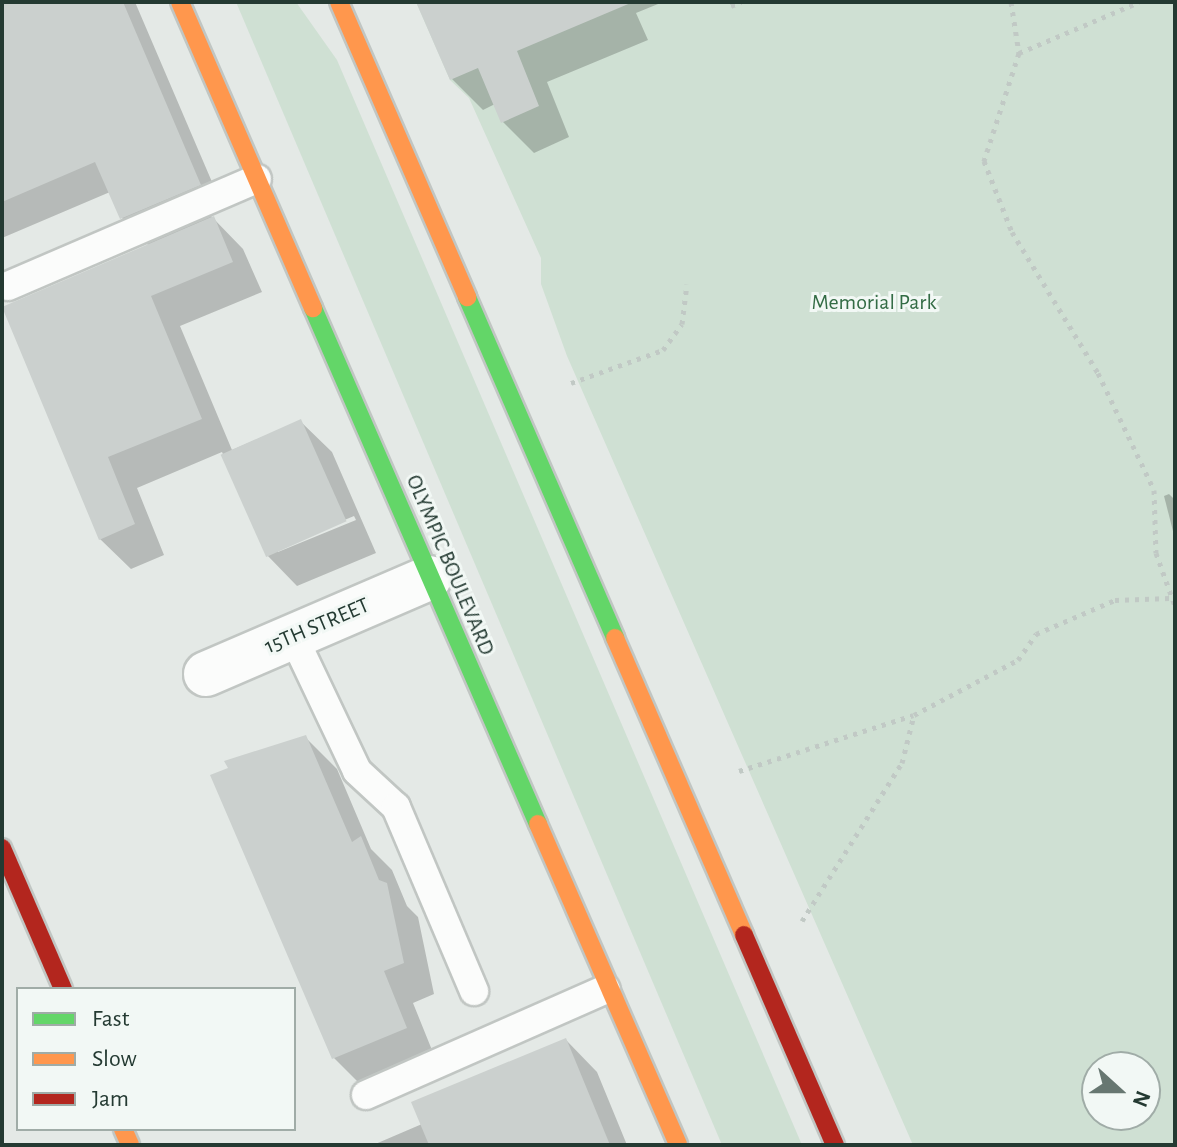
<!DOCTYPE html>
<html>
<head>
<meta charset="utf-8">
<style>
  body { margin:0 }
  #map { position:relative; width:1177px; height:1147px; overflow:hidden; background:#e4e9e6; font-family:"Alegreya Sans",sans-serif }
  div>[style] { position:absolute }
  .green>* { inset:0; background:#cfe0d3 }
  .shadow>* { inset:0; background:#0003 }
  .building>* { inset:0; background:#cbd0ce; transform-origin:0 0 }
  .path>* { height:5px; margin-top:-2.5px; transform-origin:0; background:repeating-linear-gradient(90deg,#c1c9c5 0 4px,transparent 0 10px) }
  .roads { filter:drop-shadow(2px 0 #c1c6c3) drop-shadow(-2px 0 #c1c6c3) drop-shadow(0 2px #c1c6c3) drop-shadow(0 -2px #c1c6c3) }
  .lane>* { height:28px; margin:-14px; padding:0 14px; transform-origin:14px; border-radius:14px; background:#fbfcfb }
  .street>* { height:44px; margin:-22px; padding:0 22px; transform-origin:22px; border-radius:22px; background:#fbfcfb }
  .fast>* { height:18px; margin:-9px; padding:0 9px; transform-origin:9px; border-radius:9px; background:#63d668 }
  .slow>* { height:18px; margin:-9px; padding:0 9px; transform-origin:9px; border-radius:9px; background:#ff974d }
  .jam>* { height:18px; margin:-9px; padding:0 9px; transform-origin:9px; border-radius:9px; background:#b3261e }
  span { translate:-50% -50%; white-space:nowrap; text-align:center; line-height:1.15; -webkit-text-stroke:6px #f2f8f5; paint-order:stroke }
  .park-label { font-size:22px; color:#336c45 }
  .street-label { font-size:22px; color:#243a32 }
  .frame { position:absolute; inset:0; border:4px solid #243a32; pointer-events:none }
  .legend { position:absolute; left:16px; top:987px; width:280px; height:144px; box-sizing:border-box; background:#f2f8f5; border:2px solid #a0aca7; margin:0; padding:10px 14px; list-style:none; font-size:24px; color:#243a32 }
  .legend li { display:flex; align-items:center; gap:16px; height:40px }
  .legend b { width:40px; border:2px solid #a0aca7 }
  .north { position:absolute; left:1081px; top:1051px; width:80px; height:80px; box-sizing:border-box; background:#f2f8f5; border:2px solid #a0aca7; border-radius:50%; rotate:111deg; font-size:22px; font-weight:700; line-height:32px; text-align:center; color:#243a32 }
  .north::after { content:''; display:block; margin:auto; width:28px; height:36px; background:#677771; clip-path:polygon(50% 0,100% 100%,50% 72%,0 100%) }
</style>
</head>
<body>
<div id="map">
  <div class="green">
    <i style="clip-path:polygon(236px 2px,296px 2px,337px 60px,802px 1145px,722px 1145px)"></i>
    <i style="clip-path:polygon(evenodd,416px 2px,1175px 2px,1175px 1145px,913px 1145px,567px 356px,541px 284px,541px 258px,469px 98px,450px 80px,416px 2px,1097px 1067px,1145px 1067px,1145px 1115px,1097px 1115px,1097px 1067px)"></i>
  </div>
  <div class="shadow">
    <i style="clip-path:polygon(evenodd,5px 2px,135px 2px,224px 210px,211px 216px,243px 249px,262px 292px,180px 326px,232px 450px,300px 421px,332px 452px,376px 553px,297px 586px,266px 554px,222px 452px,137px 488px,164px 555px,131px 569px,100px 539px,5px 308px,149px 246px,122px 218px,110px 192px,2px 238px,5px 2px,354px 516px,356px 520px,278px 552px,278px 548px,354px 516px)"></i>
    <i style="clip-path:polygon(420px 2px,663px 2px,636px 13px,648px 40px,547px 82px,569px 137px,534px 153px,502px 121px,495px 104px,483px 110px,452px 79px)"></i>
    <i style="clip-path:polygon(1169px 494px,1175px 500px,1175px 539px,1164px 496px)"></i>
    <i style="clip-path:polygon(305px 737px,337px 769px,371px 849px,392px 870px,407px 906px,418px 917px,434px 994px,413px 1003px,436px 1060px,365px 1089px,334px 1058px)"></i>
    <i style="clip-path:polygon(566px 1040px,597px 1072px,627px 1145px,373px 1145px,422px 1124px)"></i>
  </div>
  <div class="building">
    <i style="clip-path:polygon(2px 2px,123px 2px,201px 185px,120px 219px,95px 162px,2px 202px)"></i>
    <i style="clip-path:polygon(416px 2px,633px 2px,517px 51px,539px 106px,501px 123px,478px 68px,450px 80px)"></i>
    <i style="clip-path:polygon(214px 216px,233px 262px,151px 296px,202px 419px,108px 457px,135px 524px,99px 540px,2px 307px)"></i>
    <i style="left:301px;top:419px;width:112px;height:88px;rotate:66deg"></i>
    <i style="clip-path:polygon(306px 735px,352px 842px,361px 836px,379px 880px,387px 883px,404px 963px,384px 971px,407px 1028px,332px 1059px,210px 775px,228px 768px,224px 761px)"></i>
    <i style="clip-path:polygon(566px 1038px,610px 1145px,429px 1145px,411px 1102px)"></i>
  </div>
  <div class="path">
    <i style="left:1011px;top:2px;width:52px;rotate:81.1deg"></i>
    <i style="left:1019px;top:53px;width:114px;rotate:108deg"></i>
    <i style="left:984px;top:161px;width:76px;rotate:68.5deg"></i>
    <i style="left:1012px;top:232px;width:165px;rotate:58.6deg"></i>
    <i style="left:1098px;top:373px;width:130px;rotate:64.4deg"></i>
    <i style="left:1154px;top:490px;width:63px;rotate:88.2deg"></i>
    <i style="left:1156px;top:553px;width:56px;rotate:70.3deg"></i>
    <i style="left:731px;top:6px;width:11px;rotate:-22deg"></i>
    <i style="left:1019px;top:53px;width:130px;rotate:-23deg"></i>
    <i style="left:571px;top:383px;width:98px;rotate:-19.7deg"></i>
    <i style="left:663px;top:350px;width:32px;rotate:-54deg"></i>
    <i style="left:682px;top:324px;width:40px;rotate:-82.9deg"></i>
    <i style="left:739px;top:771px;width:183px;rotate:-17.8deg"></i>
    <i style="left:802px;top:921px;width:187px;rotate:-57.7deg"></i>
    <i style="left:902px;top:763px;width:49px;rotate:-76deg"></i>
    <i style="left:914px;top:715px;width:118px;rotate:-27.9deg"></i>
    <i style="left:1018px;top:660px;width:32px;rotate:-55deg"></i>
    <i style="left:1036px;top:634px;width:86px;rotate:-23.3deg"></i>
    <i style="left:1115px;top:600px;width:55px;rotate:-2.1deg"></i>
  </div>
  <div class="roads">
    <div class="lane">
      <i style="left:8px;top:286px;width:271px;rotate:-23.3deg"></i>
      <i style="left:293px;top:636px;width:149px;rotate:64.6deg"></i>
      <i style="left:357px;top:771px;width:53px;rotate:42.7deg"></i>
      <i style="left:396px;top:807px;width:200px;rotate:67deg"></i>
      <i style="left:366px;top:1095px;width:262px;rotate:-23.8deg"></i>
    </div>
    <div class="street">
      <i style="left:206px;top:674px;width:243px;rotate:-23.3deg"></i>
    </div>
    <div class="fast">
      <i style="left:467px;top:297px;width:372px;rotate:66.5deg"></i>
      <i style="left:313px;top:308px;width:563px;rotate:66.44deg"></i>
    </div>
    <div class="slow">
      <i style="left:180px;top:2px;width:334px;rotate:66.5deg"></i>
      <i style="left:339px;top:2px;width:322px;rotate:66.5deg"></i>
      <i style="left:615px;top:638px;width:324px;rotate:66.5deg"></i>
      <i style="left:538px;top:824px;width:350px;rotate:66.4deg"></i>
      <i style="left:123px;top:1129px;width:17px;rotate:66deg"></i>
    </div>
    <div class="jam">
      <i style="left:2px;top:848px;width:154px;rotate:66.6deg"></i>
      <i style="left:744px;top:935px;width:229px;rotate:66.6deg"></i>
    </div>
  </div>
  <div class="park-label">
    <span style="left:874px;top:303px">Memorial Park</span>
  </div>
  <div class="street-label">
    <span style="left:450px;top:565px;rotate:67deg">OLYMPIC BOULEVARD</span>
    <span style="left:317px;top:626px;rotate:-23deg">15TH STREET</span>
  </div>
  <div class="frame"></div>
  <ul class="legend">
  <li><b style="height:10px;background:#63d668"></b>Fast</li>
  <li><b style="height:10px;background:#ff974d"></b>Slow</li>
  <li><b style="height:10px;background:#b3261e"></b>Jam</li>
  </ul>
  <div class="north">N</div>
</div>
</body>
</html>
